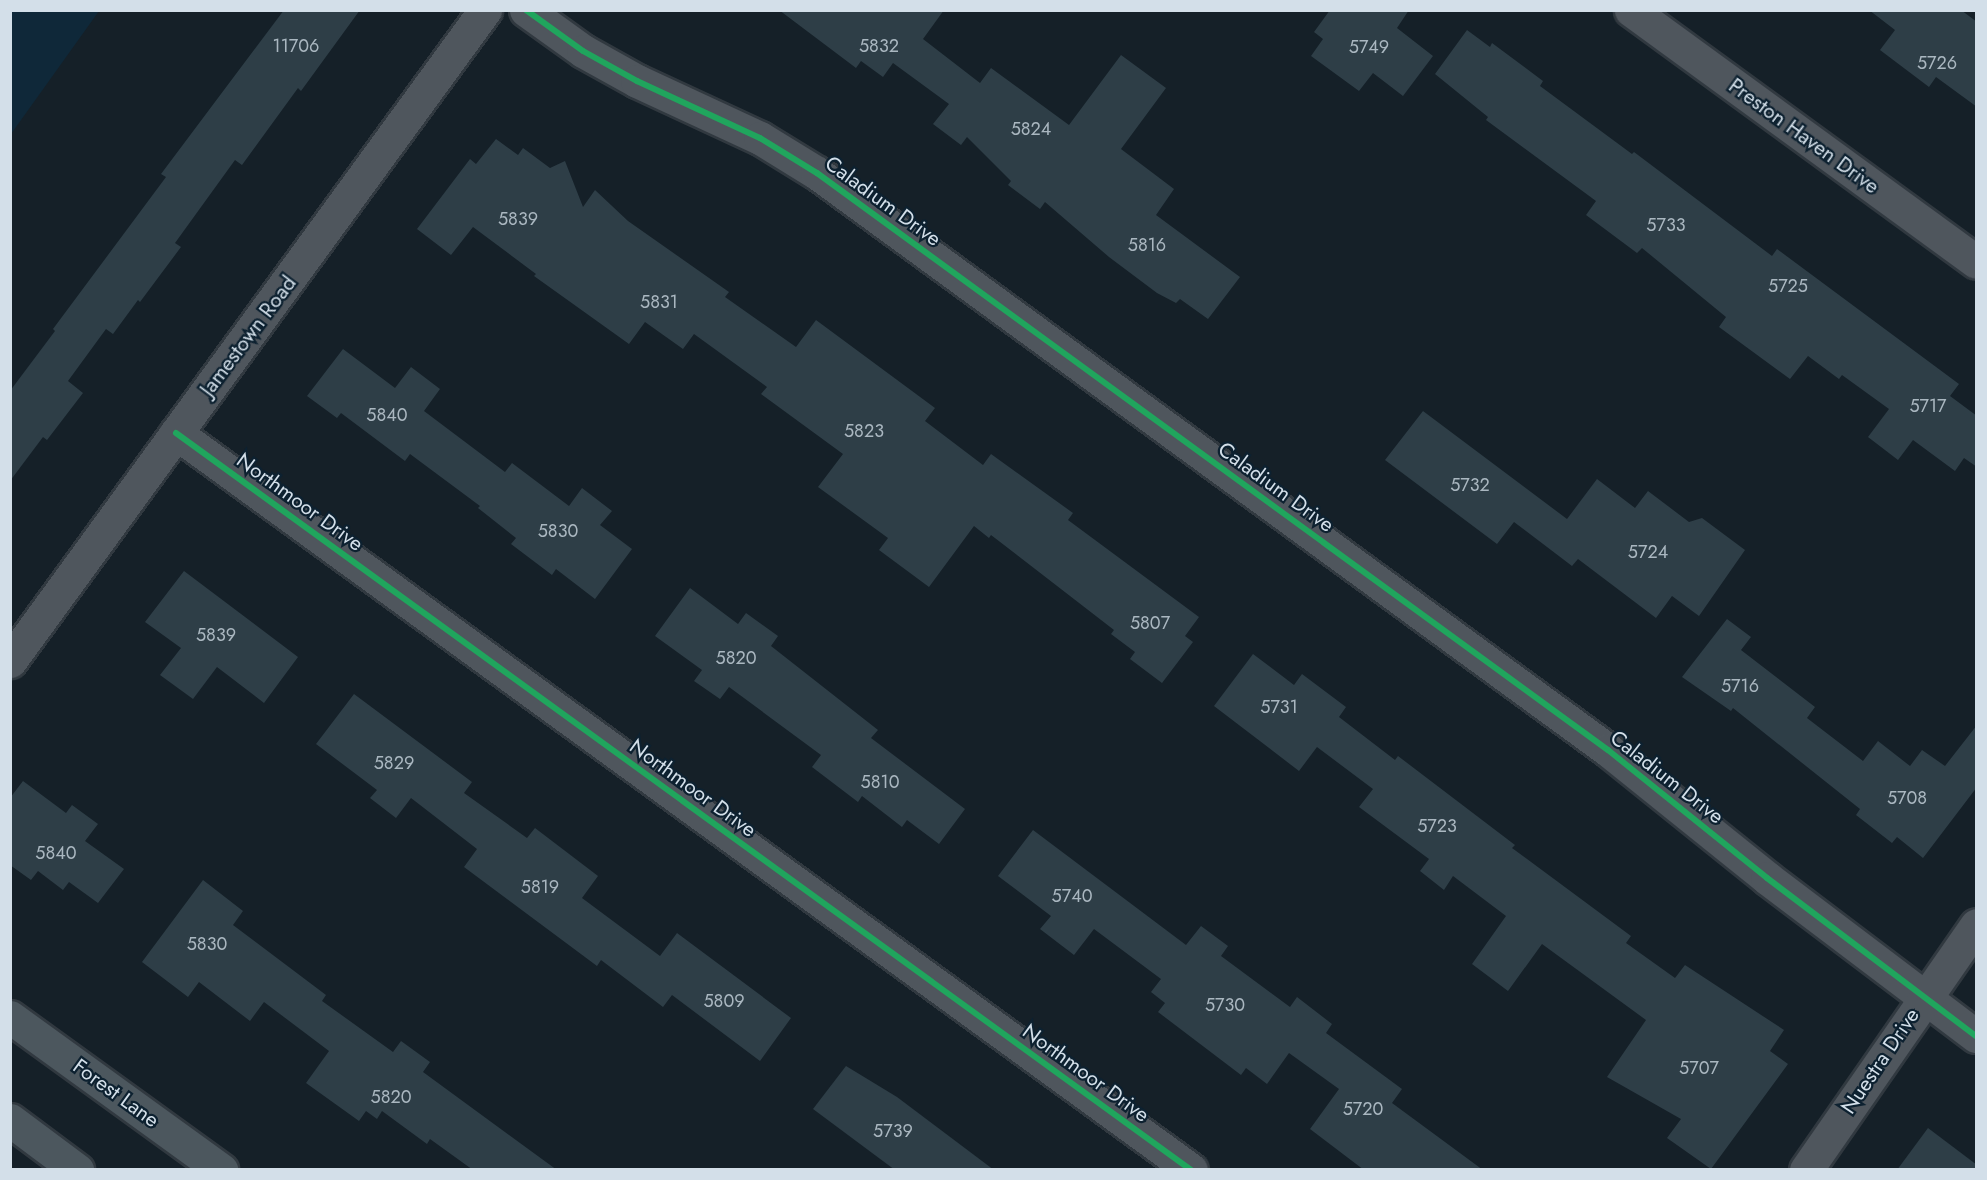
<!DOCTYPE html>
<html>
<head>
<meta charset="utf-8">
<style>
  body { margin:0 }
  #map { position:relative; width:1987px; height:1180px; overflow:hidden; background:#152028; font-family:Jost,sans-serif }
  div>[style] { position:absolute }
  .built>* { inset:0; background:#0f2839 }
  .building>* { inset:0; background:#2e3e47 }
  .roads { filter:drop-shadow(2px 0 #313940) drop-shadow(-2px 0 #313940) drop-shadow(0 2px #313940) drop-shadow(0 -2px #313940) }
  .minor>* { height:33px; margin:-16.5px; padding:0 16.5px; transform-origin:16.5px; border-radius:16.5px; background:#4f565d }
  .secondary>* { height:33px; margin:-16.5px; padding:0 16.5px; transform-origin:16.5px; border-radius:16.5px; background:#4c575e }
  .cycleway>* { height:6px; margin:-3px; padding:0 3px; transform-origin:3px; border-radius:3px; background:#20a55d }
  span { translate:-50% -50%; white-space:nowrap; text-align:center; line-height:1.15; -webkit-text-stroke:4.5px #0d2130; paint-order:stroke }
  .number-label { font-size:18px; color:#aab7c0 }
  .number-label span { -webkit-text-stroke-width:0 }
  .street-label { font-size:21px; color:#d3dfe9 }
  .frame { position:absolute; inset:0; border:12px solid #d3dfe9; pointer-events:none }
</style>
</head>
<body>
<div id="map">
  <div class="built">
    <i style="clip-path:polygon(11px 10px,99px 11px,11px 134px,10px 11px)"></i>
  </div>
  <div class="building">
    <i style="clip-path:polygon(284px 10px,360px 10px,301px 91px,298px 88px,242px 165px,235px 160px,175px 243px,181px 247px,140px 302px,138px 300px,113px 334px,106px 329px,68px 381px,83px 393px,47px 440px,43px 437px,10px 481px,10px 391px,55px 331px,53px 329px,166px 177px,161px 174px)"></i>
    <i style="clip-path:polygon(779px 10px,944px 10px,923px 39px,980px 83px,991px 68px,1069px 125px,1121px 55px,1166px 88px,1121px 149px,1174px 189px,1156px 215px,1240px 277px,1208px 319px,1180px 299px,1176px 303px,1157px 293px,1109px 257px,1045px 202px,1040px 209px,1008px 185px,1011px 181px,967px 137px,961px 145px,933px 124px,949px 104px,893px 63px,883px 77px,861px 61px,856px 68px)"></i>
    <i style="clip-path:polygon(1330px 10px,1409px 10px,1397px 28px,1433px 56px,1403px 96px,1373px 73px,1359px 91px,1311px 56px,1323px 39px,1314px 32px)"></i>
    <i style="clip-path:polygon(1869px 10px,1961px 10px,1977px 22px,1977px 107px,1936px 77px,1929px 87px,1880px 50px,1895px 30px)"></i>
    <i style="clip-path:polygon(1467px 30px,1490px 47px,1492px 43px,1543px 81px,1540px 86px,1632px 154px,1634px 152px,1772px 256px,1777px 249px,1959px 384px,1950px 396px,1977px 416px,1977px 467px,1964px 458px,1955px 471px,1913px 440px,1898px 460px,1868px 437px,1889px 409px,1842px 375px,1839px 379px,1808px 356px,1790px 379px,1719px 327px,1726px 317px,1642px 248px,1637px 253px,1586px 215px,1596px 201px,1486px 120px,1488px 117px,1435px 74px)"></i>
    <i style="clip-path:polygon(496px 139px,518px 155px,523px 148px,550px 168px,565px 161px,583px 207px,595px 190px,628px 221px,729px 292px,725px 297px,796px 347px,816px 320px,935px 408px,925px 421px,983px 465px,991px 454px,1073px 513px,1068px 520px,1199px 617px,1185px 636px,1193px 642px,1162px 683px,1130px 659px,1135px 652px,1111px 634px,1114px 630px,991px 535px,989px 538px,974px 526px,929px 587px,879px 550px,888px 538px,818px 487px,843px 454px,761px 394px,767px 387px,694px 334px,683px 349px,645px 322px,629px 344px,534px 276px,536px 274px,473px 227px,451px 255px,417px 229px,470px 159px,476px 164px)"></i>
    <i style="clip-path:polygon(343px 349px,395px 388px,411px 367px,440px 389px,424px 411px,505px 472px,512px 463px,569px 506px,582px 488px,612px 511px,600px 525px,632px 549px,595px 599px,556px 569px,552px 575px,511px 544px,516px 538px,478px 508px,480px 506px,410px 454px,405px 461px,341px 413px,337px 418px,307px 396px)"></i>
    <i style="clip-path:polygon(1423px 411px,1567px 519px,1597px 479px,1635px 508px,1648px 491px,1689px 522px,1702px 518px,1745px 550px,1699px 616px,1672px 596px,1656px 618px,1578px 559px,1572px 566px,1514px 522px,1497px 544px,1385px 460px)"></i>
    <i style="clip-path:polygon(184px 571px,298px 657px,264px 703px,217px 667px,193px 699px,160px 675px,181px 648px,145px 622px)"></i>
    <i style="clip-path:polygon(690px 588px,738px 624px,746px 613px,778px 636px,771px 646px,878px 730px,871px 738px,965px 809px,939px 844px,907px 820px,902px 827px,862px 796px,858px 802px,812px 767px,821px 755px,729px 687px,720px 699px,694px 681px,702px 670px,655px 636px)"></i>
    <i style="clip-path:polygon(1727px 619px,1751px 637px,1741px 650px,1815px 707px,1807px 718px,1863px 761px,1878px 741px,1910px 766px,1922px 750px,1945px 766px,1977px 725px,1977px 787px,1923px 858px,1897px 837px,1892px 843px,1856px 815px,1860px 809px,1733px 708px,1731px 711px,1682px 677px)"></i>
    <i style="clip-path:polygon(1253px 654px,1294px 685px,1302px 674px,1346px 707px,1339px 717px,1395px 760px,1398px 756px,1515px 845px,1512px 848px,1631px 936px,1626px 943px,1675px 978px,1685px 965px,1784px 1030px,1770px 1051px,1788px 1064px,1711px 1169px,1667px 1138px,1681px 1119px,1607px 1077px,1646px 1020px,1542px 944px,1508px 991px,1472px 964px,1506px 916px,1453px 876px,1444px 890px,1420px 871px,1429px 859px,1359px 807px,1373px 789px,1317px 747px,1299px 771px,1214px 706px)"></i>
    <i style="clip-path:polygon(354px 694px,472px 782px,464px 793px,527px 838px,535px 828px,598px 876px,582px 898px,660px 956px,677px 933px,791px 1018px,760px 1061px,672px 995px,663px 1007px,601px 960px,597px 966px,464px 867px,477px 849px,411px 798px,396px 818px,370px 798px,377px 790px,316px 744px)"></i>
    <i style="clip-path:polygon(23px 781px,66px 813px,72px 805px,98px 824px,85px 841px,124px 869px,98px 903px,69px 882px,63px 890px,38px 871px,31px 880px,10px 865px,10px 798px)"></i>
    <i style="clip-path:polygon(1033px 830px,1186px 945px,1201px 926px,1228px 946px,1221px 956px,1290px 1007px,1297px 997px,1332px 1024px,1326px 1033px,1402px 1089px,1392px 1103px,1483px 1170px,1364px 1170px,1310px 1129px,1339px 1089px,1289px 1053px,1267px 1084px,1246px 1068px,1241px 1075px,1158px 1012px,1165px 1003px,1151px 992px,1161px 979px,1094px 929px,1074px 955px,1040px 929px,1051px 916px,998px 876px)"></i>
    <i style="clip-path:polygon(203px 880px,243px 911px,233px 925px,326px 995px,322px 1001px,393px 1052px,401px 1041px,430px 1062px,423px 1072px,557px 1170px,473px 1170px,430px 1139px,427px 1144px,382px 1111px,377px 1119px,366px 1111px,359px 1121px,306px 1083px,329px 1051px,264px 1002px,250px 1021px,199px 982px,188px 997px,142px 962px)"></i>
    <i style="clip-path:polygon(846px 1066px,897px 1097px,994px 1170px,895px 1170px,813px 1109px)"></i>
    <i style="clip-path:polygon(1928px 1128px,1977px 1165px,1977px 1170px,1897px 1170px)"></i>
  </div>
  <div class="roads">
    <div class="minor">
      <i style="left:526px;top:10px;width:70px;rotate:35.7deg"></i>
      <i style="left:583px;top:51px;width:62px;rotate:29.1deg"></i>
      <i style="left:637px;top:81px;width:136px;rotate:24.9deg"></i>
      <i style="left:760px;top:138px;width:67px;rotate:31.6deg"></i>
      <i style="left:817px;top:173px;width:979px;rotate:36.11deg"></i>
      <i style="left:1608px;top:750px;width:204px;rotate:38.8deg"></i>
      <i style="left:1767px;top:878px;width:262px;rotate:37.1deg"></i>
      <i style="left:1631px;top:10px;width:427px;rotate:36.1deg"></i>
      <i style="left:176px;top:433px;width:1254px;rotate:35.98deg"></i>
      <i style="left:10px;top:661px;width:806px;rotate:-53.88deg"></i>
      <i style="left:1806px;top:1170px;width:298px;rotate:-55.2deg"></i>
    </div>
    <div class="secondary">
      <i style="left:10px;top:1017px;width:261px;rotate:35.9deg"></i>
      <i style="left:10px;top:1120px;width:84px;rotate:36.7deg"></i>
    </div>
  </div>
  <div class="cycleway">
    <i style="left:526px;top:10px;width:70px;rotate:35.7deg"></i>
    <i style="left:583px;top:51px;width:62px;rotate:29.1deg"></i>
    <i style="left:637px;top:81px;width:136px;rotate:24.9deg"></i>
    <i style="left:760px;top:138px;width:67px;rotate:31.6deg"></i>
    <i style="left:817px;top:173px;width:979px;rotate:36.11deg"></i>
    <i style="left:1608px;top:750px;width:204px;rotate:38.8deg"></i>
    <i style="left:1767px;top:878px;width:262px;rotate:37.1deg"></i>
    <i style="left:176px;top:433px;width:1254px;rotate:35.98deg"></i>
  </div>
  <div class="number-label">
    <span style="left:296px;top:46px">11706</span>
    <span style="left:879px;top:46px">5832</span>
    <span style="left:1369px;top:47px">5749</span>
    <span style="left:1937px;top:63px">5726</span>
    <span style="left:1031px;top:129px">5824</span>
    <span style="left:518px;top:219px">5839</span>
    <span style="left:1666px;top:225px">5733</span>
    <span style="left:1147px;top:245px">5816</span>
    <span style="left:1788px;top:286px">5725</span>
    <span style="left:659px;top:302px">5831</span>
    <span style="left:1928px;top:406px">5717</span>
    <span style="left:387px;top:415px">5840</span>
    <span style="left:864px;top:431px">5823</span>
    <span style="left:1470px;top:485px">5732</span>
    <span style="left:558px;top:531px">5830</span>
    <span style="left:1648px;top:552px">5724</span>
    <span style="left:1150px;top:623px">5807</span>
    <span style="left:216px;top:635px">5839</span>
    <span style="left:736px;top:658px">5820</span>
    <span style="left:1740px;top:686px">5716</span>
    <span style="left:1279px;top:707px">5731</span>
    <span style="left:394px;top:763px">5829</span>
    <span style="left:880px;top:782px">5810</span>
    <span style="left:1907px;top:798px">5708</span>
    <span style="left:1437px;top:826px">5723</span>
    <span style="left:56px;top:853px">5840</span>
    <span style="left:540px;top:887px">5819</span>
    <span style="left:1072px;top:896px">5740</span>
    <span style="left:207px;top:944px">5830</span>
    <span style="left:724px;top:1001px">5809</span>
    <span style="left:1225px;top:1005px">5730</span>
    <span style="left:1699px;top:1068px">5707</span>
    <span style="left:391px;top:1097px">5820</span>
    <span style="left:1363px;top:1109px">5720</span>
    <span style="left:893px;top:1131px">5739</span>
  </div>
  <div class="street-label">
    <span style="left:1804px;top:136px;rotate:36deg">Preston Haven Drive</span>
    <span style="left:883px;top:201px;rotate:36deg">Caladium Drive</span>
    <span style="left:248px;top:336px;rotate:-53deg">Jamestown Road</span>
    <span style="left:1276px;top:487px;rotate:36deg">Caladium Drive</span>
    <span style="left:300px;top:502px;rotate:36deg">Northmoor Drive</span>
    <span style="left:1667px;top:777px;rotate:38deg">Caladium Drive</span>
    <span style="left:693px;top:788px;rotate:36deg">Northmoor Drive</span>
    <span style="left:1880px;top:1061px;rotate:-56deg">Nuestra Drive</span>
    <span style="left:1086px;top:1073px;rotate:36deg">Northmoor Drive</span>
    <span style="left:116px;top:1093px;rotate:36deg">Forest Lane</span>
  </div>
  <div class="frame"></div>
</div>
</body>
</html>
